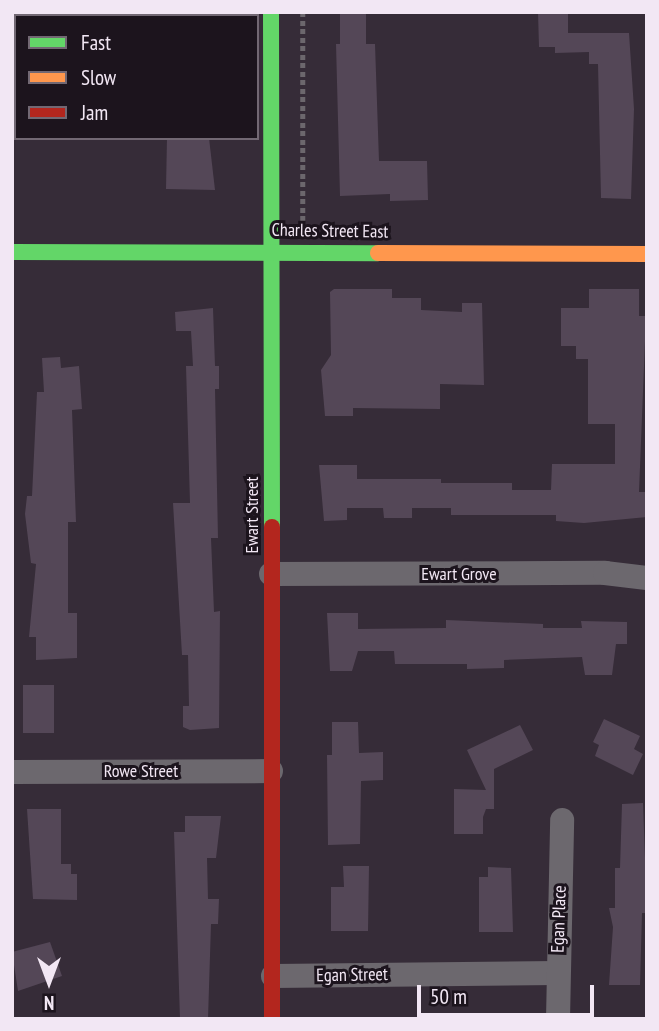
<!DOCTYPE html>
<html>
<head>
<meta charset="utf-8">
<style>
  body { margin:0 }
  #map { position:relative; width:659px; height:1031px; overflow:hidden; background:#362c38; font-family:"PT Sans Narrow",sans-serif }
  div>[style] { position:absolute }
  .building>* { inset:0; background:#544757; transform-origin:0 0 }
  .path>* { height:4.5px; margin-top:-2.25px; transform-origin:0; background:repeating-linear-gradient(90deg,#6c676d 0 5px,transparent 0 8.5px) }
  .street>* { height:24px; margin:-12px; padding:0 12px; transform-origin:12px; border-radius:12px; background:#6c686e }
  .fast>* { height:16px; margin:-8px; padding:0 8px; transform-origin:8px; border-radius:8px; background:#63d668 }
  .slow>* { height:16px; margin:-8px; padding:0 8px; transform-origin:8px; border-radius:8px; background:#ff974d }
  .jam>* { height:16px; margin:-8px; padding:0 8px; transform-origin:8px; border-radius:8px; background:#b3261e }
  span { translate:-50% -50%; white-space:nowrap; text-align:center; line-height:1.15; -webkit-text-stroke:6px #1c141d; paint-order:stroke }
  .street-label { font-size:18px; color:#f2e7f4 }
  .frame { position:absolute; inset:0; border:14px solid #f2e7f4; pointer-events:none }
  .legend { position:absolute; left:14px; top:14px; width:245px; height:126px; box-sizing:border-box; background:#1c141d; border:2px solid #726873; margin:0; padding:9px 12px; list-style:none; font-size:21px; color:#f2e7f4 }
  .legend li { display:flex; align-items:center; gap:14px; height:35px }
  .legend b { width:35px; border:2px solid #726873 }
  .north { position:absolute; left:14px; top:947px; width:70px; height:70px; -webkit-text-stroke:5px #1c141d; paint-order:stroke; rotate:180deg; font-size:19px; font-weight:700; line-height:28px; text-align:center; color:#f2e7f4 }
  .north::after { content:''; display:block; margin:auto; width:24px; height:32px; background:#f2e7f4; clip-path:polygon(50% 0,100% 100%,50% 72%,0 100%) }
  .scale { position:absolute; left:417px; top:985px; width:177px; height:32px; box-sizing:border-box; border:4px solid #f2e7f4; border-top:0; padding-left:9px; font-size:21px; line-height:24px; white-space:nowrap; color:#f2e7f4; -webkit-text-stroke:5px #1c141d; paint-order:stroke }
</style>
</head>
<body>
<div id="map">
  <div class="building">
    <i style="clip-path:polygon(340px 12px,366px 12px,366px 44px,375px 44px,379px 161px,427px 161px,428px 200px,390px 201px,390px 194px,340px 196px,336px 44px,340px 44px)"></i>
    <i style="clip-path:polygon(538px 12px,568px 12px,568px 33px,629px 33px,634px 109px,631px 199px,601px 198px,598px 64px,589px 64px,589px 52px,555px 53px,555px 47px,539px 47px)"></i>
    <i style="clip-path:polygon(167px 138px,209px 138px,215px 190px,166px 189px)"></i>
    <i style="clip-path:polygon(334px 289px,392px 289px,392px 298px,421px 298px,421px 310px,462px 312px,462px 303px,482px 303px,484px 385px,440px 384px,440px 409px,353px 408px,353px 416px,325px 416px,321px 370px,331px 355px,330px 292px)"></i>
    <i style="clip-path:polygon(589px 289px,639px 289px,639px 316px,646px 316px,639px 492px,647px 492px,647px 517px,584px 523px,556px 521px,556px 515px,451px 515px,451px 508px,412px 508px,412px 518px,384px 518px,383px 508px,347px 508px,347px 520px,324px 521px,319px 465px,357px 465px,357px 479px,441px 479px,441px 483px,512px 483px,512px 490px,551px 490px,552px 464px,615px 464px,615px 424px,588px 424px,588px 359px,576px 359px,576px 346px,561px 346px,561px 308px,589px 308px)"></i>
    <i style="clip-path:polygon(213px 308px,215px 366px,219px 366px,219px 389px,215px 389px,218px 538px,211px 538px,214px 612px,220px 611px,219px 728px,190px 730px,183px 727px,183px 706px,189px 706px,188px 655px,182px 655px,173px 503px,190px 503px,186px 366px,193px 366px,191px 331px,176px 331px,175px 312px)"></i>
    <i style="clip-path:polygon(60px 357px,61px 368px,79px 366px,82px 409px,72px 410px,76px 522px,68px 522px,68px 613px,77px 613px,77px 658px,36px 660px,36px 637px,29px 637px,36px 564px,31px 563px,25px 514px,27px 496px,32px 496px,37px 392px,44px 392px,42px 358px)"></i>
    <i style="clip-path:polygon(327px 613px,358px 613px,358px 629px,446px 628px,446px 620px,543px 624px,543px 628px,582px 628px,581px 621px,627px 622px,627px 644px,616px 644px,612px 675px,585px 675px,582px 657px,504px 660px,504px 668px,467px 669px,467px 664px,395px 664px,394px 651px,358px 651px,352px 671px,330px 671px)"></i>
    <i style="left:54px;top:685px;width:48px;height:31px;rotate:90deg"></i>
    <i style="clip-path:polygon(604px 719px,640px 736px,634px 749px,643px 754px,633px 775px,595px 756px,599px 745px,593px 742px)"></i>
    <i style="clip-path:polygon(332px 722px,358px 722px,359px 753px,383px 752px,383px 780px,361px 781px,360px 844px,328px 845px,327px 755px,332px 755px)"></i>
    <i style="clip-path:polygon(520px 725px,533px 750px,494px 769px,494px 809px,486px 809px,483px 817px,483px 834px,454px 834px,454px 789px,486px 790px,467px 750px)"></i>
    <i style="clip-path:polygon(643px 803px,647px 913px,642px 913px,640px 985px,609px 985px,613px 927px,609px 908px,615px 908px,615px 868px,620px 868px,622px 804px)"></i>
    <i style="clip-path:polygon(27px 809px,61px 809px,61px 864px,71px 864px,71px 874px,77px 874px,77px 900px,33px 899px)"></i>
    <i style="clip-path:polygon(185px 816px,221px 816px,216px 858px,207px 858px,208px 899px,219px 899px,218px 924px,211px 924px,208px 1019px,180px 1019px,174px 832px,185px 832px)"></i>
    <i style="clip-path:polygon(343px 866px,369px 866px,368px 931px,331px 931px,331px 887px,344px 887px)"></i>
    <i style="clip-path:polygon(488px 867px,511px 868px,513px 932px,479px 932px,479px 877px,488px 877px)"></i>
    <i style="clip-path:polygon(50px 942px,62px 976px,18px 991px,12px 952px)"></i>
  </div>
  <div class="path">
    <i style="left:303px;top:12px;width:213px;rotate:90deg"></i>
  </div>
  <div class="street">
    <i style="left:271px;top:574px;width:334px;rotate:-0.2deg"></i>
    <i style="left:605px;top:573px;width:42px;rotate:6.8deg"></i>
    <i style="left:12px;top:772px;width:259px;rotate:-0.2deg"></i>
    <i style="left:273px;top:976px;width:284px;rotate:-0.6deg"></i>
    <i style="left:558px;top:1019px;width:199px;rotate:-88.8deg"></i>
  </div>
  <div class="fast">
    <i style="left:271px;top:12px;width:515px;rotate:89.89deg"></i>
    <i style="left:12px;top:252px;width:366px;rotate:0.2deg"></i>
  </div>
  <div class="slow">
    <i style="left:378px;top:253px;width:269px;rotate:0.2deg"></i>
  </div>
  <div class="jam">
    <i style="left:272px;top:527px;width:492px;rotate:90deg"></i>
  </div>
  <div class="street-label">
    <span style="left:330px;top:231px;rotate:1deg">Charles Street East</span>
    <span style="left:252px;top:515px;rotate:-90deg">Ewart Street</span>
    <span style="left:459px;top:574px">Ewart Grove</span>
    <span style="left:141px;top:771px">Rowe Street</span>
    <span style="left:559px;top:919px;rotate:-88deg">Egan Place</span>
    <span style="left:352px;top:975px;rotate:-1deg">Egan Street</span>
  </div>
  <div class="frame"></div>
  <ul class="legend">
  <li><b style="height:9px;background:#63d668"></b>Fast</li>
  <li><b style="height:9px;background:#ff974d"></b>Slow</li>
  <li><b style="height:9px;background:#b3261e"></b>Jam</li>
  </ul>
  <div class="north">N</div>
  <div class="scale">50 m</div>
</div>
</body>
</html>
